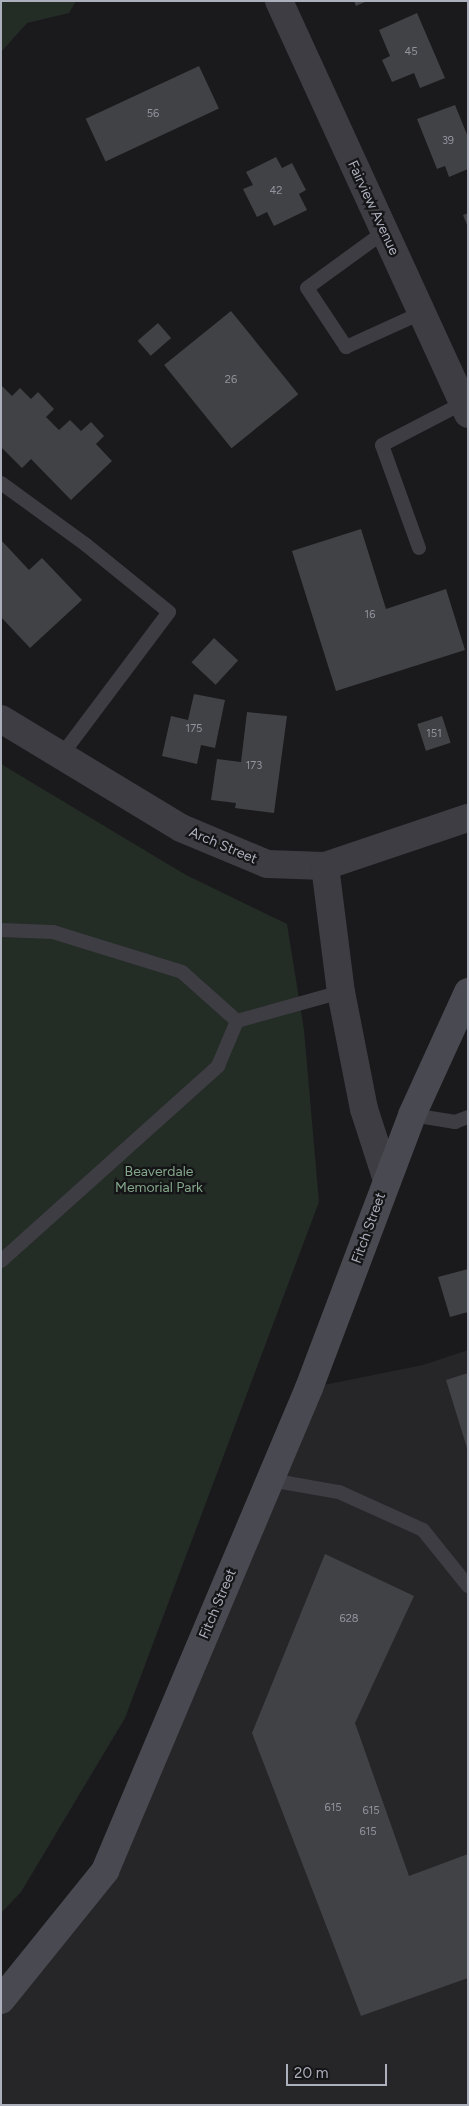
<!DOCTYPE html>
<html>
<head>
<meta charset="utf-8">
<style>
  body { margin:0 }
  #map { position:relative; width:469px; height:2106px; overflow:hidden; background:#1a1a1c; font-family:Figtree,sans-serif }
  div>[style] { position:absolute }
  .built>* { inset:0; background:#262629 }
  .green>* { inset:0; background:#242c26 }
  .building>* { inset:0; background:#414246; transform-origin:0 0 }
  .service>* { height:14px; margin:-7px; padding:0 7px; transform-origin:7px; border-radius:7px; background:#3d3d43 }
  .tertiary>* { height:28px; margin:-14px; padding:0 14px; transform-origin:14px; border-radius:14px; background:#3d3d43 }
  .secondary>* { height:28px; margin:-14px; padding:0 14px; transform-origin:14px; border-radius:14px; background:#494a51 }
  span { translate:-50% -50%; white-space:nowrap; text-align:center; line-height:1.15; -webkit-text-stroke:4.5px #151517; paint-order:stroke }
  .number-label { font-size:11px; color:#91949e }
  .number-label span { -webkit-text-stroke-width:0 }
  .street-label { font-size:14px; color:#acafbc }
  .park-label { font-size:14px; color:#84a68a }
  .frame { position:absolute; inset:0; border:2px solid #acafbc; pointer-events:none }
  .scale { position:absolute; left:286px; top:2064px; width:101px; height:22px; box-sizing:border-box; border:2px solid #acafbc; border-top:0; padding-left:6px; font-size:15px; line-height:18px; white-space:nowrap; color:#acafbc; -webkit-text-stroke:4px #151517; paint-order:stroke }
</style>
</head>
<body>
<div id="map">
  <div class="built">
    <i style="clip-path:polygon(468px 1350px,468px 2105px,1px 2105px,1px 2000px,105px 1871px,309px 1388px,423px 1365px)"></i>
  </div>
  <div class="green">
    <i style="clip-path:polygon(1px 1px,76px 1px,69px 13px,27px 23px,1px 52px)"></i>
    <i style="clip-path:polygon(1px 764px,186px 875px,287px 924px,304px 1030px,319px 1202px,125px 1718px,21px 1892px,1px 1913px)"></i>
  </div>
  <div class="building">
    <i style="clip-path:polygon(354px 1px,367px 1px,356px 6px)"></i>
    <i style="clip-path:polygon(417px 13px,445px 78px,420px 88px,414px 73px,392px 82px,382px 60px,390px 56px,379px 30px)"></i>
    <i style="left:199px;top:66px;width:47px;height:125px;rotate:65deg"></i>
    <i style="clip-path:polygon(455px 105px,468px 137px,468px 169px,449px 177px,445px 166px,437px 169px,417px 119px)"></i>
    <i style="clip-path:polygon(276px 157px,282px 168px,292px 163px,306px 190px,299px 194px,307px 210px,274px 226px,267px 212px,257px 217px,243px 189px,253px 185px,246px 172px)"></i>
    <i style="clip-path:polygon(468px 213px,468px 227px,463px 215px)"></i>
    <i style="left:231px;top:311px;width:107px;height:86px;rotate:51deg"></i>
    <i style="left:158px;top:323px;width:20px;height:27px;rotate:49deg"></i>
    <i style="clip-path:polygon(1px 385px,12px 396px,20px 388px,31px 399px,38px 392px,54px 409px,46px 417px,59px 430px,70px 420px,81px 431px,91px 422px,104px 436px,96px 444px,112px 461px,71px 500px,31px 459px,22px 468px,1px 447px)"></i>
    <i style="clip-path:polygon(361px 529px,386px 609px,446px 589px,465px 650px,336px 691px,292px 551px)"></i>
    <i style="clip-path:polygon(1px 540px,29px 570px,42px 558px,82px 600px,30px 648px,1px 617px)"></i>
    <i style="left:214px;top:638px;width:33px;height:33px;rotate:43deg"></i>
    <i style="clip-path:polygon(194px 694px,225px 700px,215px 748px,201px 745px,197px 764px,162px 756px,171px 716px,188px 720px)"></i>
    <i style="clip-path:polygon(247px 712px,287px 716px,274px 813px,235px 808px,236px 803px,211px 800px,217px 759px,241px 762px)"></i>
    <i style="left:442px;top:716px;width:28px;height:26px;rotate:72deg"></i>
    <i style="clip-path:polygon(468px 1269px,468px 1312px,450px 1317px,438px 1277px)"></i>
    <i style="clip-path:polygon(468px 1373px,468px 1447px,467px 1448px,446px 1380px)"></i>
    <i style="clip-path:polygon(325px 1554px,414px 1596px,355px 1723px,409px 1876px,468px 1854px,468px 1978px,361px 2016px,252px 1733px)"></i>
  </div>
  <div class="service">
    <i style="left:384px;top:232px;width:95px;rotate:144deg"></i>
    <i style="left:307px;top:288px;width:71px;rotate:56.5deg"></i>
    <i style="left:346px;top:347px;width:82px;rotate:-24.4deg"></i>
    <i style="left:1px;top:483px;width:104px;rotate:36deg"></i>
    <i style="left:85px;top:544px;width:108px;rotate:39deg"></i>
    <i style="left:169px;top:612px;width:180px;rotate:126.9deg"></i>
    <i style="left:419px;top:548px;width:109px;rotate:-109.8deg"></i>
    <i style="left:382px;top:445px;width:91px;rotate:-27.4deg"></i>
    <i style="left:1px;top:930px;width:52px;rotate:2.2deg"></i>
    <i style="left:53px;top:932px;width:135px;rotate:17.2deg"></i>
    <i style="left:182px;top:972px;width:74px;rotate:41.7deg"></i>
    <i style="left:237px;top:1021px;width:108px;rotate:-15.6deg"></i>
    <i style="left:412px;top:1115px;width:44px;rotate:9.2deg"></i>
    <i style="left:455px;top:1122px;width:14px;rotate:-21deg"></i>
    <i style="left:1px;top:1261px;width:292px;rotate:-41.9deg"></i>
    <i style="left:218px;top:1066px;width:49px;rotate:-67.1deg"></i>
    <i style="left:270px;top:1480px;width:70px;rotate:9.9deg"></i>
    <i style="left:339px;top:1492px;width:92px;rotate:24.3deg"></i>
    <i style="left:423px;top:1530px;width:72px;rotate:51.2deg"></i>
  </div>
  <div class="tertiary">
    <i style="left:279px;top:1px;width:454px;rotate:65.4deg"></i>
    <i style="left:1px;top:719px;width:210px;rotate:31.2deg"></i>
    <i style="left:181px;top:828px;width:93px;rotate:22.7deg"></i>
    <i style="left:267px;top:864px;width:58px;rotate:2deg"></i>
    <i style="left:325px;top:866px;width:151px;rotate:-18.6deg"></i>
    <i style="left:325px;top:866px;width:127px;rotate:82.8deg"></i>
    <i style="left:341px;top:992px;width:119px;rotate:78.9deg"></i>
    <i style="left:364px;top:1109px;width:75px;rotate:72.1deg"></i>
  </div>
  <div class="secondary">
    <i style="left:1px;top:2000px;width:166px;rotate:-51.1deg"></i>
    <i style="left:105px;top:1871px;width:524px;rotate:-67.1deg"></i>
    <i style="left:309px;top:1388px;width:292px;rotate:-69.3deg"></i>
    <i style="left:412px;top:1115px;width:135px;rotate:-65.5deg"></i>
  </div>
  <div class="number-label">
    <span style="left:411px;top:52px">45</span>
    <span style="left:153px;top:114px">56</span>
    <span style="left:448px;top:141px">39</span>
    <span style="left:276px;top:191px">42</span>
    <span style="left:231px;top:380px">26</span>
    <span style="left:370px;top:615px">16</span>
    <span style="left:194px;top:729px">175</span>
    <span style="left:434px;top:734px">151</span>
    <span style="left:254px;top:766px">173</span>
    <span style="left:349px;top:1619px">628</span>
    <span style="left:333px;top:1808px">615</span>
    <span style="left:371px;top:1811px">615</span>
    <span style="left:368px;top:1832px">615</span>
  </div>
  <div class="street-label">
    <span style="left:373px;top:208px;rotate:65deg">Fairview Avenue</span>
    <span style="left:223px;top:846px;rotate:23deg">Arch Street</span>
    <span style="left:369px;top:1228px;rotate:-70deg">Fitch Street</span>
    <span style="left:218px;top:1604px;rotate:-67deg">Fitch Street</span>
  </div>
  <div class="park-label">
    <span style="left:159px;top:1180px">Beaverdale<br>Memorial Park</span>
  </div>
  <div class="frame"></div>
  <div class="scale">20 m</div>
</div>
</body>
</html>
